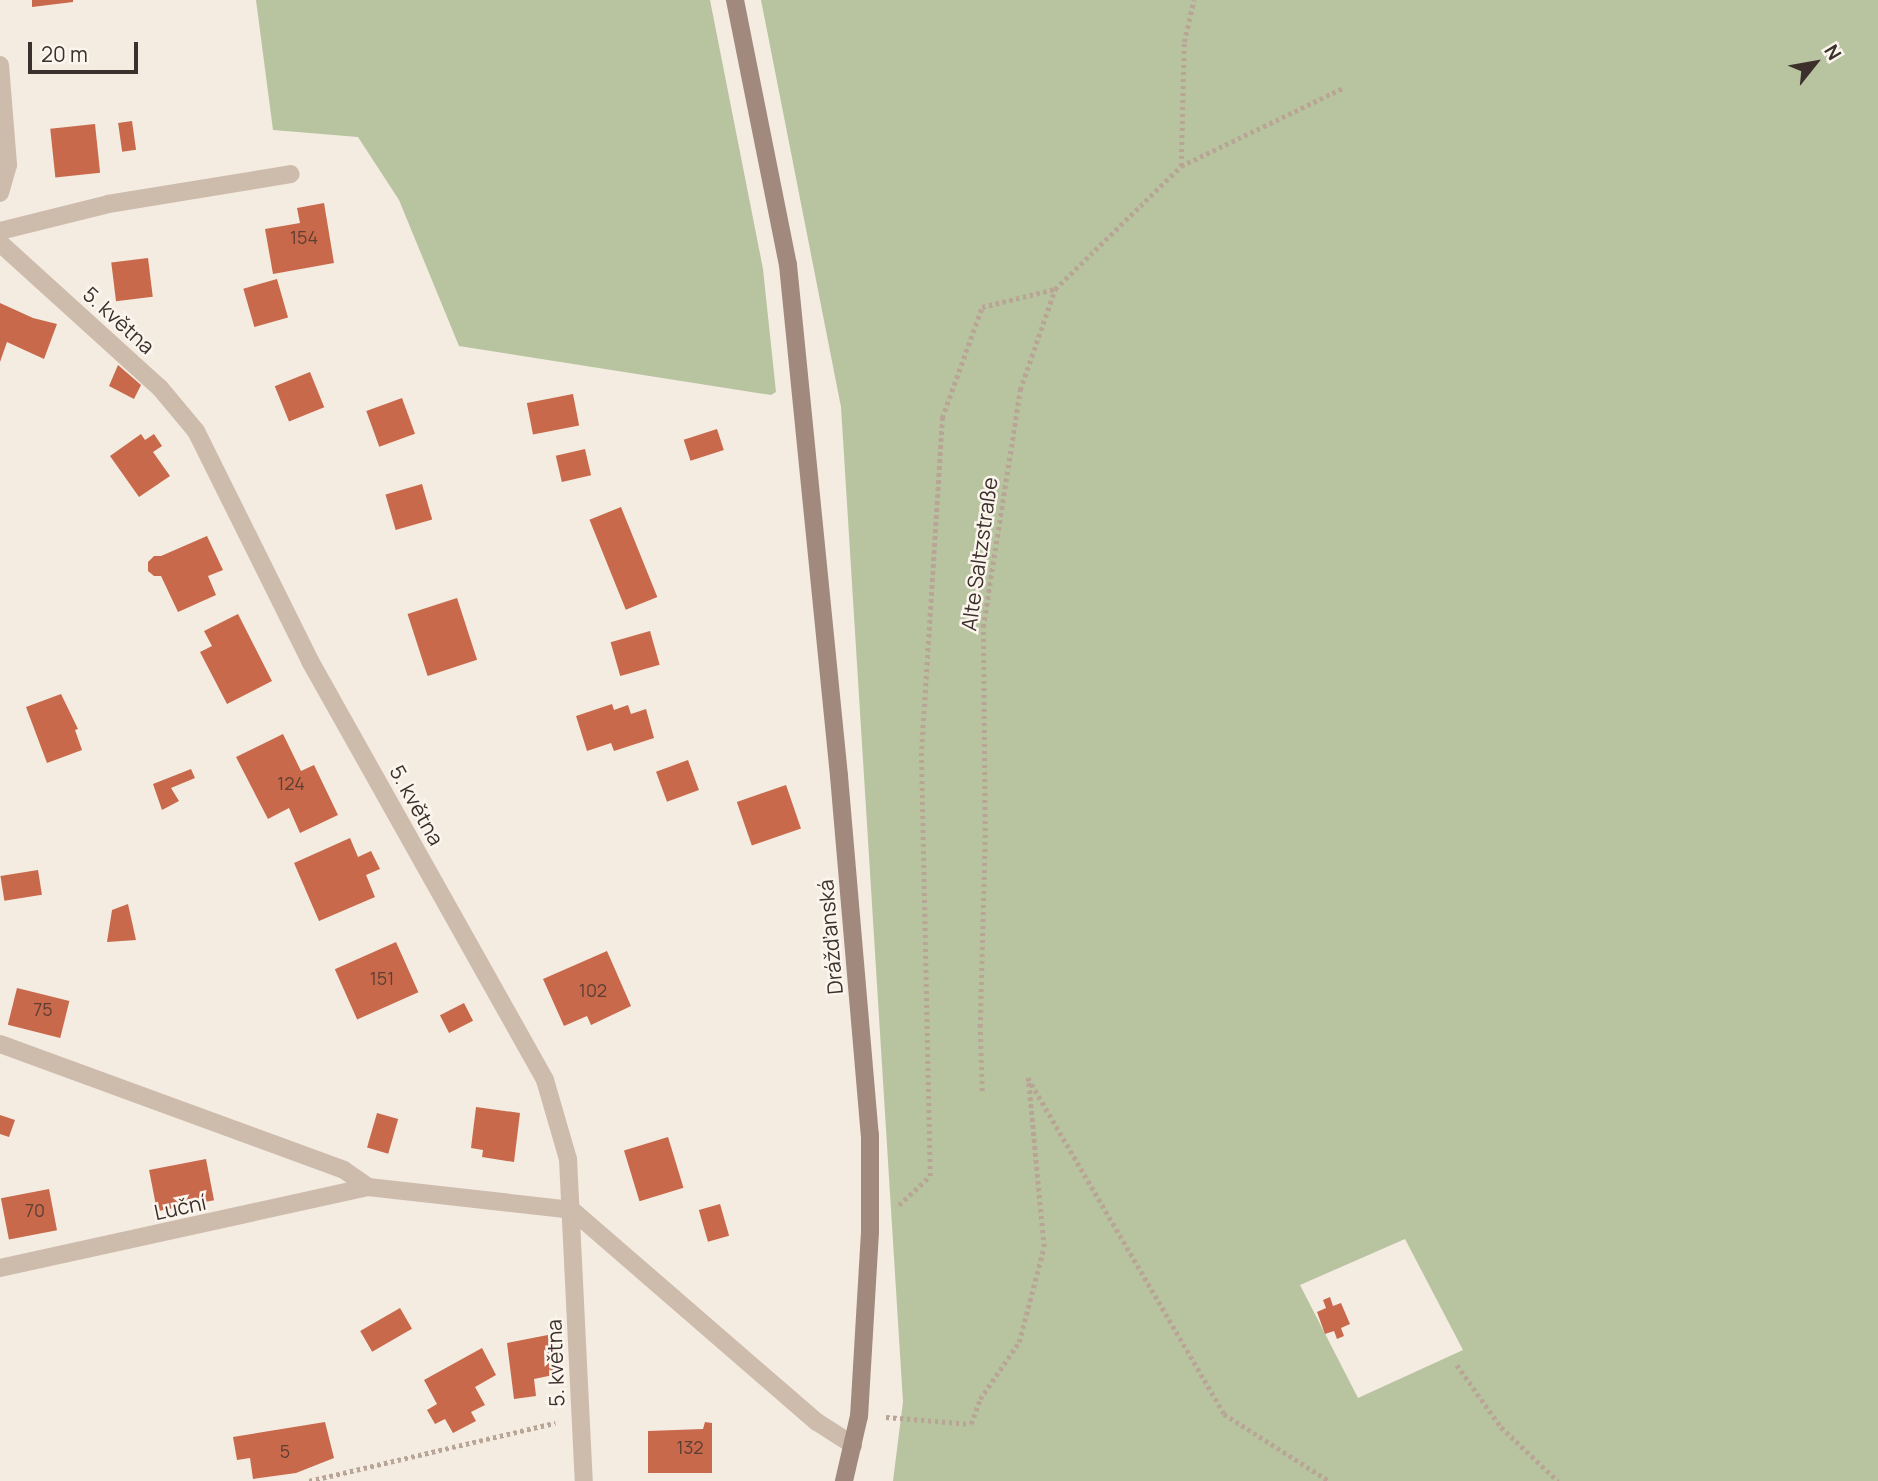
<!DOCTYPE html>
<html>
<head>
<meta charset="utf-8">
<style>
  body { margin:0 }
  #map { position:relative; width:1878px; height:1481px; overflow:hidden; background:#f4ebe1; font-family:Manrope,sans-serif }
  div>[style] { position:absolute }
  .green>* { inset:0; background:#b8c4a0 }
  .building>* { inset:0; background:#c8694b; transform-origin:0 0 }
  .path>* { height:4.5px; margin-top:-2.25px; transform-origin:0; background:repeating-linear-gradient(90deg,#b9a596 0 3.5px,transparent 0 7px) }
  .lane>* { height:18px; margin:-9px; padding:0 9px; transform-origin:9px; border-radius:9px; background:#cdbbac }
  .street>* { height:18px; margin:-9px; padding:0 9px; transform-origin:9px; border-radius:9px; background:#cdbbac }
  .secondary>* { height:18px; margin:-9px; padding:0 9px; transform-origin:9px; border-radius:9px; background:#a18a7d }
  span { translate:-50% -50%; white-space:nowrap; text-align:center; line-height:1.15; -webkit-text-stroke:5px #fbf5ee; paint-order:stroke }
  .number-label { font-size:18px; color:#5e3e33 }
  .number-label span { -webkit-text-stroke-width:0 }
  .street-label { font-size:21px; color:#3b302b }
  .north { position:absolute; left:1780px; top:28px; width:70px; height:70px; -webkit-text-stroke:5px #fbf5ee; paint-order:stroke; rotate:59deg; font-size:19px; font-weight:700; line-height:28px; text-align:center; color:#3b302b }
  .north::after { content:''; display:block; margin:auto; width:24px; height:32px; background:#3b302b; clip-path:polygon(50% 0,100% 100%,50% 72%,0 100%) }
  .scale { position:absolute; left:28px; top:42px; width:110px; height:32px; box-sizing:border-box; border:4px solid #3b302b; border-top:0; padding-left:9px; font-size:21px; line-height:24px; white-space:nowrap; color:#3b302b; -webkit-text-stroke:5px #fbf5ee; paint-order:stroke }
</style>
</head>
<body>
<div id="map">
  <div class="green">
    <i style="clip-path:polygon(256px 0,710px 0,763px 269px,776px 392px,771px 395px,459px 346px,399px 200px,358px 137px,273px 130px)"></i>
    <i style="clip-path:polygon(evenodd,761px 0,1878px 0,1878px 1481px,893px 1481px,903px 1402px,841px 407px,761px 0,1405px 1239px,1463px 1350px,1358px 1398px,1300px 1285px,1405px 1239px)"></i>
  </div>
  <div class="building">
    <i style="clip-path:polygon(32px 0,73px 0,73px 2px,32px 7px)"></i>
    <i style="left:132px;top:121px;width:29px;height:14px;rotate:82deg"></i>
    <i style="left:95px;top:124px;width:49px;height:45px;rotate:84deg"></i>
    <i style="clip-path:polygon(324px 203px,334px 263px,273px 274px,265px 229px,300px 223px,297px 208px)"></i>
    <i style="left:148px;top:258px;width:39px;height:37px;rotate:83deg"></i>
    <i style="left:277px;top:279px;width:40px;height:35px;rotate:74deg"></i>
    <i style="clip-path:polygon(0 303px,33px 318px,57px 324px,44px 359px,7px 342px,0 362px)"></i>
    <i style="clip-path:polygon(118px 365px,141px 385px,134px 399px,109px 386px)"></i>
    <i style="left:310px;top:372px;width:38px;height:38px;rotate:68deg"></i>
    <i style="left:573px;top:394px;width:32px;height:47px;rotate:79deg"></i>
    <i style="left:402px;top:398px;width:38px;height:38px;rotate:70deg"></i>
    <i style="left:717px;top:429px;width:22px;height:35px;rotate:72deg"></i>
    <i style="clip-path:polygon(141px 434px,145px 440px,154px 434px,162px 446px,153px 452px,170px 476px,139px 497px,110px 456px)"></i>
    <i style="left:585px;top:449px;width:27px;height:30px;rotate:77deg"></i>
    <i style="left:422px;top:484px;width:37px;height:38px;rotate:74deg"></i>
    <i style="left:621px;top:507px;width:97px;height:34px;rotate:68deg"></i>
    <i style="clip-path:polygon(207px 536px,223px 570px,208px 576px,216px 595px,178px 612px,161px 576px,154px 576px,148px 571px,148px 562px,154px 556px,161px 556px)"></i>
    <i style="left:457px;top:598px;width:65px;height:52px;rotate:72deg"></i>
    <i style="clip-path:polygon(238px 614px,272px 681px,227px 704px,200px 652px,212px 646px,204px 631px)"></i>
    <i style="left:650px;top:631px;width:35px;height:41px;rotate:74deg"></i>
    <i style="clip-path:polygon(61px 694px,78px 729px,75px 730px,82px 750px,47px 763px,26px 707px)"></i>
    <i style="clip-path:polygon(612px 704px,614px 710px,628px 705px,631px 714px,646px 709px,654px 738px,614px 751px,611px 743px,587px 751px,576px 716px)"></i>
    <i style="clip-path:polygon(283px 734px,301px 771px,314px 765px,338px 815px,300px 833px,289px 808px,268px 819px,236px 757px)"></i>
    <i style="left:688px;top:760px;width:32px;height:34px;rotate:70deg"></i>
    <i style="clip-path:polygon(191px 769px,195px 778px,171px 788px,179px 801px,162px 810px,153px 784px)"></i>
    <i style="left:786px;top:785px;width:46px;height:52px;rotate:71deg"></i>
    <i style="clip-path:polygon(350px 838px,358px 857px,371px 851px,380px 869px,366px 875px,375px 897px,319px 921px,294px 863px)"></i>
    <i style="left:38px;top:870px;width:25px;height:38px;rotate:81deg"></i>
    <i style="clip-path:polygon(128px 904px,136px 940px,107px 942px,112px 910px)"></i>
    <i style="left:396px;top:942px;width:55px;height:67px;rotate:66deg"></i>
    <i style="clip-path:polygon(607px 951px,631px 1006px,591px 1025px,587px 1016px,564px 1026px,543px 979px)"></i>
    <i style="left:17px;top:988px;width:54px;height:38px;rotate:14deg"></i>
    <i style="left:464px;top:1003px;width:20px;height:27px;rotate:63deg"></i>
    <i style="clip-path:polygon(476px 1107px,520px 1113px,514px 1162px,482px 1157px,483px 1150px,471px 1148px)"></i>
    <i style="left:377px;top:1113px;width:22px;height:36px;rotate:16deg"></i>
    <i style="clip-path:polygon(0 1115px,15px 1120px,9px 1137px,0 1134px)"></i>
    <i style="left:668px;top:1137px;width:53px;height:46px;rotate:73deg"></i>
    <i style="left:206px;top:1159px;width:42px;height:58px;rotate:79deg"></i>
    <i style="left:49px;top:1189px;width:42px;height:49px;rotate:79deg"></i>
    <i style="left:720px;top:1204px;width:33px;height:22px;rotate:74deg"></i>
    <i style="clip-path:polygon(1330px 1297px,1333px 1306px,1341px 1303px,1350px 1324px,1341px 1328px,1344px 1336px,1337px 1339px,1334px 1331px,1325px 1334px,1317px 1312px,1326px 1308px,1323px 1300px)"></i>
    <i style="left:400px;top:1308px;width:24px;height:46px;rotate:60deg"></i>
    <i style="clip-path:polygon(553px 1334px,558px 1374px,534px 1379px,536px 1396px,514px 1399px,507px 1343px)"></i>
    <i style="clip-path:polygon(482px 1348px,496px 1375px,475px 1387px,485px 1405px,471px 1412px,476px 1421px,453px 1433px,445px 1419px,435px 1424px,427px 1410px,437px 1404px,424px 1380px)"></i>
    <i style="clip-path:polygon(325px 1422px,334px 1458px,296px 1473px,253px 1479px,250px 1458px,237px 1460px,233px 1437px)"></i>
    <i style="clip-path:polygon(705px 1422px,712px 1423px,712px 1473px,648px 1473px,648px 1431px,703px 1429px)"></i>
  </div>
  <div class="path">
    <i style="left:1181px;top:166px;width:124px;rotate:-88.6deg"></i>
    <i style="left:1184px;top:42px;width:43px;rotate:-76.6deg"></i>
    <i style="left:982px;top:1091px;width:64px;rotate:-91.8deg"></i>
    <i style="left:980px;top:1027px;width:189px;rotate:-88.5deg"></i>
    <i style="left:985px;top:838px;width:211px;rotate:-90.5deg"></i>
    <i style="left:983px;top:627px;width:240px;rotate:-81.1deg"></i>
    <i style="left:1020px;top:390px;width:107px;rotate:-70.9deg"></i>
    <i style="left:1055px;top:289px;width:176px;rotate:-44.3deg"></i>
    <i style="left:1181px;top:166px;width:182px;rotate:-25.7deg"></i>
    <i style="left:899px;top:1205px;width:42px;rotate:-43.1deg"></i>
    <i style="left:930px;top:1176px;width:420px;rotate:-91.2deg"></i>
    <i style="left:921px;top:756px;width:339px;rotate:-86.4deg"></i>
    <i style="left:942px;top:418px;width:118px;rotate:-70.2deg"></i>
    <i style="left:982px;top:307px;width:75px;rotate:-13.9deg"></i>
    <i style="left:1457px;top:1365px;width:76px;rotate:54.6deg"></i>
    <i style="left:1501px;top:1427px;width:79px;rotate:43.5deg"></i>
    <i style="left:886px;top:1417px;width:85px;rotate:4.7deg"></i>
    <i style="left:971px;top:1424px;width:27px;rotate:-70deg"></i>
    <i style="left:980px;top:1399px;width:69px;rotate:-55.6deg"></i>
    <i style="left:1019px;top:1342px;width:98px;rotate:-75.3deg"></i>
    <i style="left:1044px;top:1247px;width:170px;rotate:-95.4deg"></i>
    <i style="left:1028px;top:1078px;width:389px;rotate:59.7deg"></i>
    <i style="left:1224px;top:1414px;width:125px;rotate:32.5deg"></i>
    <i style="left:309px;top:1481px;width:253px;rotate:-13.3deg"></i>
  </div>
  <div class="lane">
    <i style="left:0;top:231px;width:111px;rotate:-14deg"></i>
    <i style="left:108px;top:204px;width:185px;rotate:-9.3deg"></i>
  </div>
  <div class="street">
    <i style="left:0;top:65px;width:100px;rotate:85.4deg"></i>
    <i style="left:8px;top:165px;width:29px;rotate:106deg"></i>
    <i style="left:0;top:243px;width:216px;rotate:42.2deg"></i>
    <i style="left:160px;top:388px;width:56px;rotate:50.1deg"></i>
    <i style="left:196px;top:431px;width:257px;rotate:63.6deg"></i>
    <i style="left:310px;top:661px;width:480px;rotate:60.7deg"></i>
    <i style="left:545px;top:1080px;width:82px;rotate:73.8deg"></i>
    <i style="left:568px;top:1159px;width:322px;rotate:87.2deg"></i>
    <i style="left:0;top:1044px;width:366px;rotate:20.1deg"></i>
    <i style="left:344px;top:1170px;width:29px;rotate:35deg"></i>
    <i style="left:368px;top:1187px;width:205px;rotate:6.4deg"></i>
    <i style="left:572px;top:1210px;width:324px;rotate:40.9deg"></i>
    <i style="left:817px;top:1422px;width:43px;rotate:32.6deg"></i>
    <i style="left:0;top:1268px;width:377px;rotate:-12.4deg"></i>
  </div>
  <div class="secondary">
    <i style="left:735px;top:0;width:270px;rotate:78.7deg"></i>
    <i style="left:788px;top:265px;width:514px;rotate:84.3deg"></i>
    <i style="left:839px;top:776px;width:360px;rotate:85.1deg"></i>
    <i style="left:870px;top:1135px;width:97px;rotate:90deg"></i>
    <i style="left:870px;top:1232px;width:184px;rotate:93.4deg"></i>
    <i style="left:859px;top:1416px;width:67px;rotate:103deg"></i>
  </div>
  <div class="number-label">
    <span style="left:304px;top:237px">154</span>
    <span style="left:291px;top:783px">124</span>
    <span style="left:382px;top:978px">151</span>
    <span style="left:593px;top:990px">102</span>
    <span style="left:43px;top:1009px">75</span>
    <span style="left:35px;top:1210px">70</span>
    <span style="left:690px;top:1447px">132</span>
    <span style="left:285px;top:1451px">5</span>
  </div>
  <div class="street-label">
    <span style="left:119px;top:320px;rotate:42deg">5. května</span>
    <span style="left:979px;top:554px;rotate:-82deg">Alte Saltzstraße</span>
    <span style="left:417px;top:805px;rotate:61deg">5. května</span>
    <span style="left:830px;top:937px;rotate:-95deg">Drážďanská</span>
    <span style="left:180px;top:1207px;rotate:-12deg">Luční</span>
    <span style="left:555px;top:1363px;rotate:-92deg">5. května</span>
  </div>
  <div class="north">N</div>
  <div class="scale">20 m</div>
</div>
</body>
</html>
